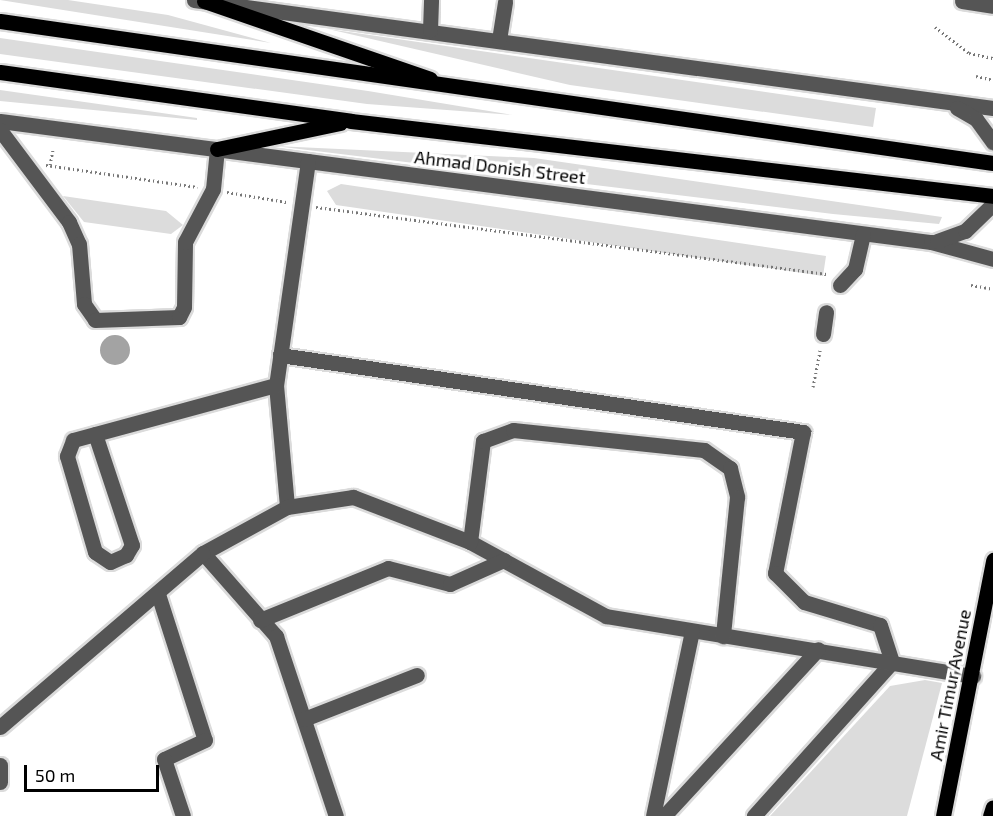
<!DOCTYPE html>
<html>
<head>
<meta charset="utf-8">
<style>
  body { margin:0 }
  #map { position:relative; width:993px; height:816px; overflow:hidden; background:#fff; font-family:"Exo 2",sans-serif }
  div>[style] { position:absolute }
  .green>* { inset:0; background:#dcdcdc }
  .water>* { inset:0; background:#a3a3a3 }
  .round { border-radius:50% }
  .path>* { height:3px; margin-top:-1.5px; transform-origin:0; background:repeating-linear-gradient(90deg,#777 0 1.5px,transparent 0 4.5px) }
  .roads { filter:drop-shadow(2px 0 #dbdbdb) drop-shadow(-2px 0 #dbdbdb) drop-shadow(0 2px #dbdbdb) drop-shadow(0 -2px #dbdbdb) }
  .minor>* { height:15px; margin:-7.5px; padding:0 7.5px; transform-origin:7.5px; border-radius:7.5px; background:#555 }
  .major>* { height:15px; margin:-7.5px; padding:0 7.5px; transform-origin:7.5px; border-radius:7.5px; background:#000 }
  span { translate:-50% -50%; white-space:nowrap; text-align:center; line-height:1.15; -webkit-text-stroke:6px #fff; paint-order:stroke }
  .street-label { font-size:18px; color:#000 }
  .scale { position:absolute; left:24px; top:765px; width:135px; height:27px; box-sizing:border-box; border:3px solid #000; border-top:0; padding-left:8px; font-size:18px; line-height:21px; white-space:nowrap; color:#000; -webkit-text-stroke:4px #fff; paint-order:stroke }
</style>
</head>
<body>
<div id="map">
  <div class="green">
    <i style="clip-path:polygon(0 0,68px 0,168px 15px,271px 43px)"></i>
    <i style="clip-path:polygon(328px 29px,876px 108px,873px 127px,570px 85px)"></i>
    <i style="clip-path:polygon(0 38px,368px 91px,513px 115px,367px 104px,0 54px)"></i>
    <i style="clip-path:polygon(0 90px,197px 118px,197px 120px,0 101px)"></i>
    <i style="clip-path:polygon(275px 146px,534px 158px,942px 217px,939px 224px,833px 214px)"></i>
    <i style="clip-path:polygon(341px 184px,826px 256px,823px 276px,336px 205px,327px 191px)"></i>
    <i style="clip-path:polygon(63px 196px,166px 211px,183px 225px,171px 234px,84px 222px)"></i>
    <i style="clip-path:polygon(925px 680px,942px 683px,907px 816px,770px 816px,890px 686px)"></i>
  </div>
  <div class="water">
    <i class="round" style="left:100px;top:335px;width:30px;height:30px"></i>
  </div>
  <div class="path">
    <i style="left:935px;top:27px;width:43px;rotate:37.4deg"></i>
    <i style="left:969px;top:53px;width:25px;rotate:12deg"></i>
    <i style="left:976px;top:76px;width:17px;rotate:13deg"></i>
    <i style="left:46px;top:165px;width:153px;rotate:8.3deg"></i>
    <i style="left:50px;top:165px;width:16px;rotate:-79deg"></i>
    <i style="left:227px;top:192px;width:60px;rotate:9.6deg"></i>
    <i style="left:316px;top:207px;width:515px;rotate:7.47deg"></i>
    <i style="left:971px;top:285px;width:22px;rotate:10deg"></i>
    <i style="left:813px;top:387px;width:38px;rotate:-79deg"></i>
  </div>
  <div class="roads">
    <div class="minor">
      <i style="left:194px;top:0;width:806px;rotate:7.7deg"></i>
      <i style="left:962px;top:1px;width:31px;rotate:9deg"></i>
      <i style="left:430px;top:30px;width:30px;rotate:-88deg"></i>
      <i style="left:499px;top:40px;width:39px;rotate:-81deg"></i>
      <i style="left:957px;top:108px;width:22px;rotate:30deg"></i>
      <i style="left:976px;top:119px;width:29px;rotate:54deg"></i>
      <i style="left:0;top:121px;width:939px;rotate:7.41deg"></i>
      <i style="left:931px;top:242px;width:64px;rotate:15.3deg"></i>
      <i style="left:0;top:130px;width:115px;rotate:53.1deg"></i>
      <i style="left:69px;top:222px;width:24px;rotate:66deg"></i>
      <i style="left:79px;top:244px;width:60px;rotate:85.2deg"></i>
      <i style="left:84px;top:304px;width:19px;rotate:55deg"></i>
      <i style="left:95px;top:320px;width:84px;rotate:-2deg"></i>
      <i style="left:179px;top:317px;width:11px;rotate:-63deg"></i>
      <i style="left:184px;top:307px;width:65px;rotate:-89.1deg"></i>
      <i style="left:185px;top:242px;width:60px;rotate:-62.2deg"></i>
      <i style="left:213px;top:189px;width:40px;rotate:-84.3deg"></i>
      <i style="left:308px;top:161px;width:226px;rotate:98.1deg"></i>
      <i style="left:276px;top:385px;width:122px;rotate:84.8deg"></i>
      <i style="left:287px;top:507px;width:96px;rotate:151.3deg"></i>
      <i style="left:203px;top:553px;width:111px;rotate:48.7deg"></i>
      <i style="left:276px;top:636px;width:190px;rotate:71.6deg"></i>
      <i style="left:937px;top:241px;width:30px;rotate:-20deg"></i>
      <i style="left:965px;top:231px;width:39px;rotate:-44deg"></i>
      <i style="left:840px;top:285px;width:22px;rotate:-47deg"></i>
      <i style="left:855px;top:269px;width:36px;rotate:-77deg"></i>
      <i style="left:823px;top:334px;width:22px;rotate:-82deg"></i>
      <i style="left:280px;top:355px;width:529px;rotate:8.38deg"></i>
      <i style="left:803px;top:432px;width:144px;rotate:101.2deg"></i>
      <i style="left:775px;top:573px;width:41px;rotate:45deg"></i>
      <i style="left:804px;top:602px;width:79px;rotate:16.8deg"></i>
      <i style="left:880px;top:625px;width:39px;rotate:72deg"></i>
      <i style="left:892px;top:662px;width:207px;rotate:131.9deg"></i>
      <i style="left:95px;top:434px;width:117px;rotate:71.6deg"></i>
      <i style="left:132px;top:545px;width:12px;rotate:121deg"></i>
      <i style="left:126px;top:555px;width:17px;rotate:156deg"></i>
      <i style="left:110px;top:562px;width:18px;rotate:-146deg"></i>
      <i style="left:95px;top:552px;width:100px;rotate:-106.3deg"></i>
      <i style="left:67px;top:456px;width:17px;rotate:-69deg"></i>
      <i style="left:73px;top:440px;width:210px;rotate:-15.2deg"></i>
      <i style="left:287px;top:507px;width:67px;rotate:-8.6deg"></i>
      <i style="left:353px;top:497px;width:125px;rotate:21deg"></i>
      <i style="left:470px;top:542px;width:155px;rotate:28.6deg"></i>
      <i style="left:606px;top:616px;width:372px;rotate:9.3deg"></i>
      <i style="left:470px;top:542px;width:102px;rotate:-82.7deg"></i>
      <i style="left:483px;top:441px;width:32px;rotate:-20deg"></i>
      <i style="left:513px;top:430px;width:192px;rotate:6deg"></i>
      <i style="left:704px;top:450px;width:32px;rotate:35deg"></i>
      <i style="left:730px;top:468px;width:30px;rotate:76deg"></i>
      <i style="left:737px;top:497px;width:140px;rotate:95.8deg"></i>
      <i style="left:158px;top:594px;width:153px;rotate:72.2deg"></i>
      <i style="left:205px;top:740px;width:45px;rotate:155.1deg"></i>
      <i style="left:164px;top:759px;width:60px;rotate:71.6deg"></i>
      <i style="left:260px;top:620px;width:138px;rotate:-22.1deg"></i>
      <i style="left:388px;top:568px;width:64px;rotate:14.5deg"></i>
      <i style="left:450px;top:584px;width:59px;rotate:-24deg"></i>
      <i style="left:304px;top:719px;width:121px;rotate:-21.3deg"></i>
      <i style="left:0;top:727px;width:267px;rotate:-40.6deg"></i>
      <i style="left:0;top:765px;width:17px;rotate:90deg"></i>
      <i style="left:653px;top:816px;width:189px;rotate:-78.1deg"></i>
      <i style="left:664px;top:816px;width:227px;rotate:-47.3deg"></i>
    </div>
    <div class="major">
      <i style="left:204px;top:1px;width:239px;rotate:19deg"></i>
      <i style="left:0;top:21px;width:1003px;rotate:8.14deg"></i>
      <i style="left:0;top:72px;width:354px;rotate:7.9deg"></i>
      <i style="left:351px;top:121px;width:646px;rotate:6.66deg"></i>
      <i style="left:217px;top:149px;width:126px;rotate:-11.9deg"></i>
      <i style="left:943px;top:816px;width:261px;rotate:-78.9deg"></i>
      <i style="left:990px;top:816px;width:9px;rotate:-72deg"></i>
    </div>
  </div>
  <div class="street-label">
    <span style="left:500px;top:167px;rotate:7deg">Ahmad Donish Street</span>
    <span style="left:950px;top:685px;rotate:-79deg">Amir Timur Avenue</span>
  </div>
  <div class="scale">50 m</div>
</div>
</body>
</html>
